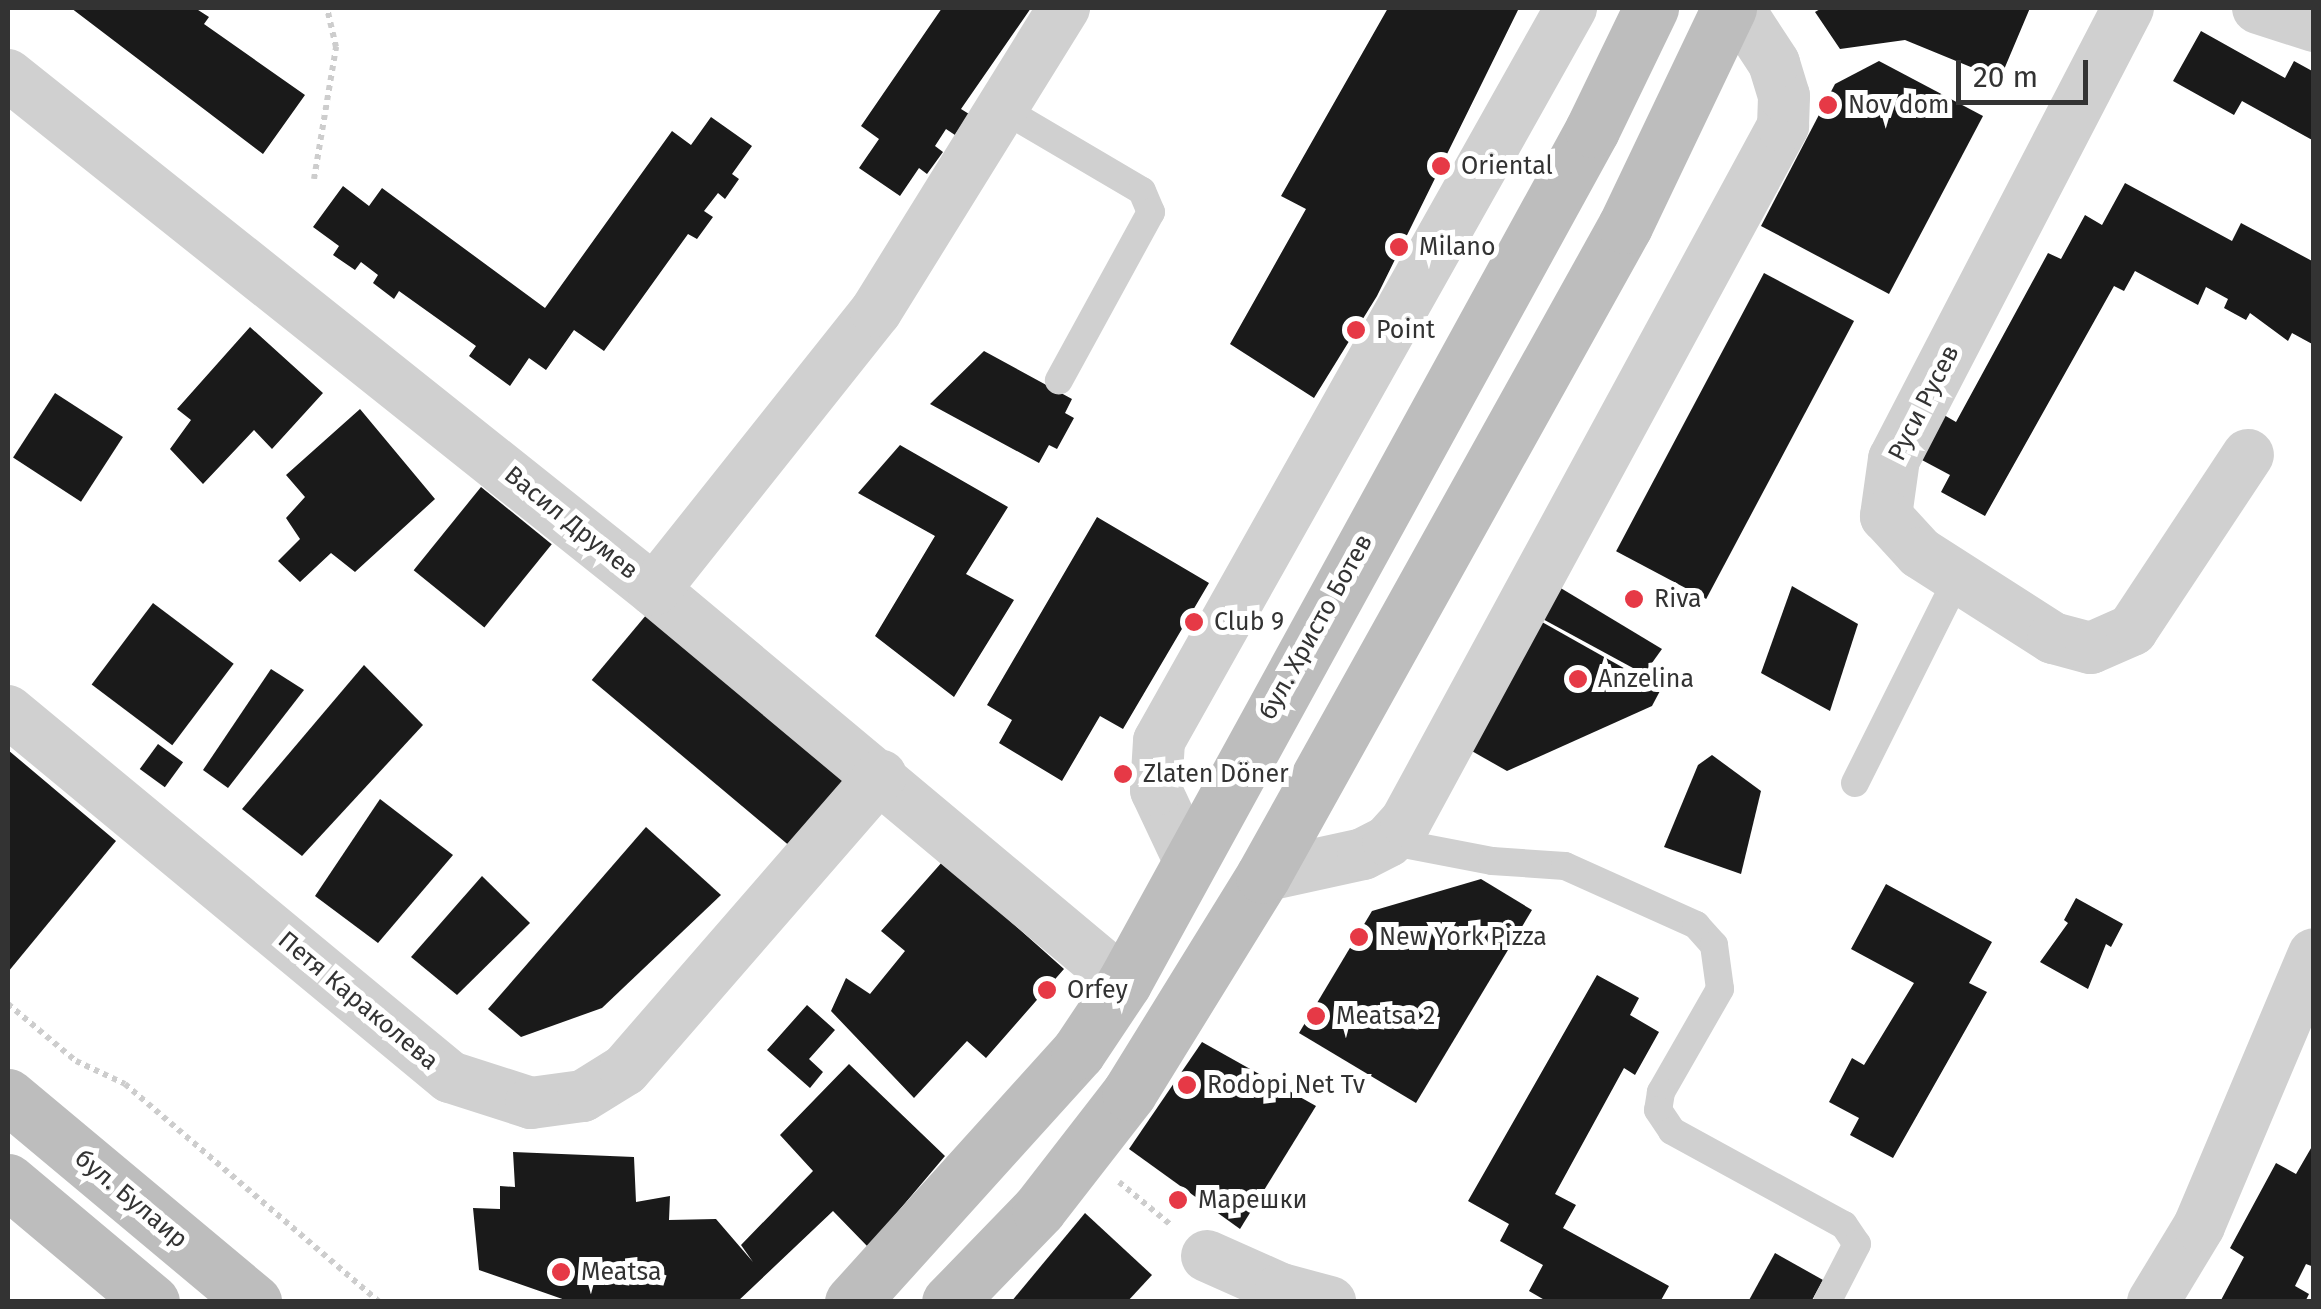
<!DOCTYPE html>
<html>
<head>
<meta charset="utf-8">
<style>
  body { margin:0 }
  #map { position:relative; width:2321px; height:1309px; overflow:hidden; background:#fff; font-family:"Fira Sans",sans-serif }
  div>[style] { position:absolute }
  .building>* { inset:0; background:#1a1a1a; transform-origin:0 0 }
  .path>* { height:6px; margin-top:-3px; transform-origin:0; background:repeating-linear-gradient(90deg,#cdcdcd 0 5px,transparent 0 10px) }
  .service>* { height:28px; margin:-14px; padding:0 14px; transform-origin:14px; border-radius:14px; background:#d0d0d0 }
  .minor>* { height:52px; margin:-26px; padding:0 26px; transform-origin:26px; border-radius:26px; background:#d0d0d0 }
  .secondary>* { height:55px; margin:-27.5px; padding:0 27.5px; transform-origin:27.5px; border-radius:27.5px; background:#bdbdbd }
  .dots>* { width:28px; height:28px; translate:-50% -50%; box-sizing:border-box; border:5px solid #fff; border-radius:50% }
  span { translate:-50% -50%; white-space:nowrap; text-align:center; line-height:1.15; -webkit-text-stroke:10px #fff; paint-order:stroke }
  .poi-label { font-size:25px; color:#333 }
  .left { translate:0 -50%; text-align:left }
  .street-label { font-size:25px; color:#333 }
  .frame { position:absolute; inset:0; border:10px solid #333; pointer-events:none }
  .scale { position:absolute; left:1956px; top:60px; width:132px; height:45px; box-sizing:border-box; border:5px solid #333; border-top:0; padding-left:12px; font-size:30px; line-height:35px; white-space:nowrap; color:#333; -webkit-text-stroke:8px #fff; paint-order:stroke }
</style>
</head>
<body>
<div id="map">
  <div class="building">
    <i style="clip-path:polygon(71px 8px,195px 8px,209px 17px,204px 24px,305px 95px,263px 154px)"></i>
    <i style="clip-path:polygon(942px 8px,1031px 8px,961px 109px,969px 114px,955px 135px,946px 129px,935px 146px,943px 152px,927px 174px,919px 168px,900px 196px,859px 168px,879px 139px,861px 126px)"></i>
    <i style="clip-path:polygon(1388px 8px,1519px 8px,1377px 296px,1314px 398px,1230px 344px,1306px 209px,1281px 196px)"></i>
    <i style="clip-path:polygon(1822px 8px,2030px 8px,2000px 79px,1905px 40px,1840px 49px,1815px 12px)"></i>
    <i style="clip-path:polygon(2201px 31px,2285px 78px,2294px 61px,2314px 72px,2314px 141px,2242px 101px,2234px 115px,2173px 81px)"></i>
    <i style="clip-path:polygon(1879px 61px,1983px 116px,1889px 294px,1761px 226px,1835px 84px)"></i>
    <i style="clip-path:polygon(711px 117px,752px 146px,732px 174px,739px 179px,725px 199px,718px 193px,704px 211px,713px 217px,697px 239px,688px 234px,604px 351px,574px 330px,546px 370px,529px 358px,510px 386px,469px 356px,476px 346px,399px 291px,394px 299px,373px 283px,378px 275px,361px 262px,355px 270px,333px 255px,339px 246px,313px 227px,343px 186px,369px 206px,382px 188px,545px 308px,672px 131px,691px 145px)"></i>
    <i style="clip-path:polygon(2125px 183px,2232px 241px,2241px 223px,2314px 262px,2314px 345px,2292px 333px,2288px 341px,2250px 313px,2246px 320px,2224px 308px,2228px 299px,2206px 287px,2198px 305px,2135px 271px,2124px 291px,2114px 286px,1985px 516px,1941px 492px,1950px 475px,1920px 459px,1944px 415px,1956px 422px,2048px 253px,2061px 259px,2085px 215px,2102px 225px)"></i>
    <i style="left:1764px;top:273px;width:102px;height:315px;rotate:28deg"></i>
    <i style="clip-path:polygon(250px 327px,323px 393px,272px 449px,254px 430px,203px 484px,170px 449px,191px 420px,177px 409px)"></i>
    <i style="clip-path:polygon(984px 351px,1072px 399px,1065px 413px,1074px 418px,1057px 449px,1049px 445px,1039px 463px,930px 404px)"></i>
    <i style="left:55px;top:393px;width:81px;height:77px;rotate:33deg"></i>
    <i style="clip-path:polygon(360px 409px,435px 499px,355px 572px,331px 553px,300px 582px,278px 561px,300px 539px,286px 518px,305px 497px,286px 475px)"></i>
    <i style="clip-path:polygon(900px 445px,1008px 507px,966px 574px,1014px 600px,954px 697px,875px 636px,935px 536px,858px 493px)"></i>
    <i style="left:481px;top:487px;width:91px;height:107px;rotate:39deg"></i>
    <i style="clip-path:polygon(1097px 517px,1209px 583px,1123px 729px,1100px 716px,1062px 781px,999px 743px,1012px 720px,987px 705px)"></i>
    <i style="clip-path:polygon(1792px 586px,1858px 624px,1830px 711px,1761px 673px)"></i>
    <i style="clip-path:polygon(1559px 587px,1662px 649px,1644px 674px,1539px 617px)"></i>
    <i style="left:153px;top:603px;width:101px;height:102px;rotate:37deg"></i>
    <i style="left:647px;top:614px;width:260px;height:86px;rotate:40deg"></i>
    <i style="clip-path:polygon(1542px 622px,1661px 689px,1652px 706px,1507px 771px,1470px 750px)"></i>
    <i style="clip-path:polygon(364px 665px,423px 725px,302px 856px,242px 809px)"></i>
    <i style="clip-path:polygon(271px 669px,304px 690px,228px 788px,203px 770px)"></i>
    <i style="left:158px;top:744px;width:31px;height:31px;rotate:36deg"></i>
    <i style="clip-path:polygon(8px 750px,116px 841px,8px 972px)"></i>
    <i style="clip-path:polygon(1712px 755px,1761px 791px,1741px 874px,1664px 847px,1698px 765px)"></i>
    <i style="clip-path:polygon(380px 799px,453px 855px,378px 943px,315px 896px)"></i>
    <i style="clip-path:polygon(646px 827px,721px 895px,602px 1008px,521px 1037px,488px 1009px)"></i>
    <i style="clip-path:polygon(943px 861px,1064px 969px,986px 1058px,967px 1041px,914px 1098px,831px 1011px,846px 978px,870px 994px,905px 951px,881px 931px)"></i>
    <i style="clip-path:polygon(482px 876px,530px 923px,457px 995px,411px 957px)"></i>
    <i style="clip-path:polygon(1481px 879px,1532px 910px,1416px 1103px,1299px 1033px,1372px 911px)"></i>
    <i style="clip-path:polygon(1886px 884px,1992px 942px,1969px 983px,1987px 992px,1893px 1158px,1850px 1135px,1859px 1118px,1829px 1102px,1852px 1058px,1864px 1065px,1914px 983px,1851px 949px)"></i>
    <i style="clip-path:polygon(2076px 898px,2123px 924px,2111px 947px,2106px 944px,2088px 989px,2040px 962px,2068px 923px,2064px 920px)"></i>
    <i style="clip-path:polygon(1597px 975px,1639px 998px,1630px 1015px,1659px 1032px,1635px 1075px,1624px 1068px,1555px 1194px,1576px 1205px,1563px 1228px,1669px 1286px,1660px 1302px,1548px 1302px,1529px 1291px,1543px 1265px,1500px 1241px,1509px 1224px,1468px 1201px)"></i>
    <i style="clip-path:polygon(807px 1005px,835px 1030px,809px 1059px,823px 1072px,810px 1088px,767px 1050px)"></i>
    <i style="clip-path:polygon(1202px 1042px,1316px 1106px,1240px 1229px,1129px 1149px)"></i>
    <i style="clip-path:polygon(849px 1064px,945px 1156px,868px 1247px,833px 1211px,737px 1302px,571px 1302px,479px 1270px,473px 1208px,500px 1209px,500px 1186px,515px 1187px,513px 1152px,634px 1157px,636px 1202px,670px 1196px,669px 1220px,716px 1219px,753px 1262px,741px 1245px,813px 1171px,780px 1135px)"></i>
    <i style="clip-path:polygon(2314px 1143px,2314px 1267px,2306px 1264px,2295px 1286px,2309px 1294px,2305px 1302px,2220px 1302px,2244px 1257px,2230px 1248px,2276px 1163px,2296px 1174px)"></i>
    <i style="clip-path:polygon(1085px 1213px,1152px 1275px,1127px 1302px,1011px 1302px)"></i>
    <i style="clip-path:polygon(1775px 1253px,1823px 1280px,1811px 1302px,1748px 1302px)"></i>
  </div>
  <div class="path">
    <i style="left:314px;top:179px;width:134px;rotate:-80.5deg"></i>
    <i style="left:336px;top:47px;width:40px;rotate:-103deg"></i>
    <i style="left:8px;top:1004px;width:89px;rotate:40deg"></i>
    <i style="left:76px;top:1061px;width:54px;rotate:25.1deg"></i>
    <i style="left:125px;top:1084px;width:335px;rotate:40.6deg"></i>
    <i style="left:1119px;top:1182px;width:67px;rotate:39.6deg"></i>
  </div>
  <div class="service">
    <i style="left:1003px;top:109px;width:161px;rotate:30.5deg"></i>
    <i style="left:1142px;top:191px;width:23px;rotate:67deg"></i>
    <i style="left:1151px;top:212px;width:192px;rotate:118.7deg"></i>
    <i style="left:1855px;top:783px;width:230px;rotate:-63.4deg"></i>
    <i style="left:1388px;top:841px;width:106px;rotate:10.9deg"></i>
    <i style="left:1492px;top:861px;width:73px;rotate:3.9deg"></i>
    <i style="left:1565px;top:866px;width:144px;rotate:24.2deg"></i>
    <i style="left:1696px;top:925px;width:27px;rotate:48deg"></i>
    <i style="left:1714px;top:945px;width:44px;rotate:82.2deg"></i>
    <i style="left:1720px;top:989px;width:119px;rotate:119.8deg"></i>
    <i style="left:1661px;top:1092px;width:18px;rotate:99deg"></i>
    <i style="left:1658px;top:1110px;width:25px;rotate:56deg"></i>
    <i style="left:1672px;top:1131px;width:196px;rotate:28.7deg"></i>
    <i style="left:1844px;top:1225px;width:23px;rotate:56deg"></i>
    <i style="left:1857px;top:1244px;width:65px;rotate:117.3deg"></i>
  </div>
  <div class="minor">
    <i style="left:2128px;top:8px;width:508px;rotate:117.42deg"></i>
    <i style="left:1894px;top:459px;width:58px;rotate:98deg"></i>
    <i style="left:1886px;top:516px;width:50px;rotate:47.4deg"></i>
    <i style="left:1920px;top:553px;width:158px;rotate:32.6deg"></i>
    <i style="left:2053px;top:638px;width:39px;rotate:15deg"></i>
    <i style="left:2091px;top:648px;width:45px;rotate:-23.7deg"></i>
    <i style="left:2132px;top:630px;width:210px;rotate:-56.5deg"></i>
    <i style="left:2258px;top:8px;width:59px;rotate:17.8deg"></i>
    <i style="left:8px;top:75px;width:826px;rotate:38.56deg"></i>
    <i style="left:654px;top:590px;width:613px;rotate:39.9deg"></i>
    <i style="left:654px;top:590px;width:357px;rotate:-51.5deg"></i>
    <i style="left:876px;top:311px;width:357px;rotate:-58.2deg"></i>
    <i style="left:8px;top:711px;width:574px;rotate:39.63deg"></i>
    <i style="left:450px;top:1077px;width:85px;rotate:17.8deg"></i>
    <i style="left:531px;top:1103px;width:52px;rotate:-7.7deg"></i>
    <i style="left:583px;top:1096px;width:49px;rotate:-31.8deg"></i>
    <i style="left:625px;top:1070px;width:390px;rotate:-49deg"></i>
    <i style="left:1188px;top:858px;width:75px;rotate:-115.2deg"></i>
    <i style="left:1156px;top:790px;width:49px;rotate:-86.5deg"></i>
    <i style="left:1159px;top:741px;width:841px;rotate:-60.66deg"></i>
    <i style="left:1263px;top:876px;width:102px;rotate:-12.4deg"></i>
    <i style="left:1363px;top:854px;width:28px;rotate:-27deg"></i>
    <i style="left:1388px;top:841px;width:27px;rotate:-48deg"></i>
    <i style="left:1406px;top:821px;width:791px;rotate:-61.52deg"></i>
    <i style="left:1783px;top:126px;width:30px;rotate:-88deg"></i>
    <i style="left:1784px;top:96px;width:34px;rotate:-107deg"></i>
    <i style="left:1774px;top:63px;width:66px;rotate:-123.2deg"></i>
    <i style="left:1207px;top:1256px;width:81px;rotate:24deg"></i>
    <i style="left:1281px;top:1289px;width:51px;rotate:14.9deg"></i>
    <i style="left:2153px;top:1302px;width:89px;rotate:-58.8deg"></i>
    <i style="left:2199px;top:1226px;width:295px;rotate:-67.1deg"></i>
  </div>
  <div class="secondary">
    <i style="left:8px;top:1096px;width:321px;rotate:39.9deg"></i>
    <i style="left:8px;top:1181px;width:188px;rotate:40deg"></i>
    <i style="left:852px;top:1302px;width:337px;rotate:-47.9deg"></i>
    <i style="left:1078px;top:1052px;width:83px;rotate:-56.3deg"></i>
    <i style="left:1124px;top:983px;width:973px;rotate:-61.25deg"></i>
    <i style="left:1592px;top:130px;width:136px;rotate:-64.2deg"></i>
    <i style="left:949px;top:1302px;width:129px;rotate:-45.9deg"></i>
    <i style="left:1039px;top:1209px;width:147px;rotate:-52.2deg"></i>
    <i style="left:1129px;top:1093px;width:255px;rotate:-58.3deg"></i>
    <i style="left:1263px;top:876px;width:744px;rotate:-60.89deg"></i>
    <i style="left:1625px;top:226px;width:242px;rotate:-64.5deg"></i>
  </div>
  <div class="dots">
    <i style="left:1828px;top:105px;background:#e63946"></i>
    <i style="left:1441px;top:166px;background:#e63946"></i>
    <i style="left:1399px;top:247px;background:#e63946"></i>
    <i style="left:1356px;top:330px;background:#e63946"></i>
    <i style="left:1634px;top:599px;background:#e63946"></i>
    <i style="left:1194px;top:622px;background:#e63946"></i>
    <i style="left:1578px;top:679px;background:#e63946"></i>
    <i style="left:1123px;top:774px;background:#e63946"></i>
    <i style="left:1359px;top:937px;background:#e63946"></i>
    <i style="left:1047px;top:990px;background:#e63946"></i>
    <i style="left:1316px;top:1016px;background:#e63946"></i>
    <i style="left:1187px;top:1085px;background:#e63946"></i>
    <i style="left:1178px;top:1200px;background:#e63946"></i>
    <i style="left:561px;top:1272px;background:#e63946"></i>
  </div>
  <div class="poi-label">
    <span class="left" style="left:1848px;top:105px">Nov dom</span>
    <span class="left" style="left:1461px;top:166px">Oriental</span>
    <span class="left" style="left:1419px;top:247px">Milano</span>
    <span class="left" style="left:1376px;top:330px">Point</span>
    <span class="left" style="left:1654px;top:599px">Riva</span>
    <span class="left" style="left:1214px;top:622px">Club 9</span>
    <span class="left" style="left:1598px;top:679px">Anzelina</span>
    <span class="left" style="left:1143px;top:774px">Zlaten Döner</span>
    <span class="left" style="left:1379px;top:937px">New York Pizza</span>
    <span class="left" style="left:1067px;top:990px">Orfey</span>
    <span class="left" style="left:1336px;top:1016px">Meatsa 2</span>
    <span class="left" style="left:1207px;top:1085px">Rodopi Net Tv</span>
    <span class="left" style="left:1198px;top:1200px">Марешки</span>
    <span class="left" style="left:581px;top:1272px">Meatsa</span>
  </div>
  <div class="street-label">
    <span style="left:1924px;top:403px;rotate:-63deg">Руси Русев</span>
    <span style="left:571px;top:523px;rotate:39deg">Васил Друмев</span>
    <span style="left:1316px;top:627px;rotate:-61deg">бул. Христо Ботев</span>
    <span style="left:358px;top:1001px;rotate:40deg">Петя Караколева</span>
    <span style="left:131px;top:1199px;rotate:40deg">бул. Булаир</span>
  </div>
  <div class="frame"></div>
  <div class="scale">20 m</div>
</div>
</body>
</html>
